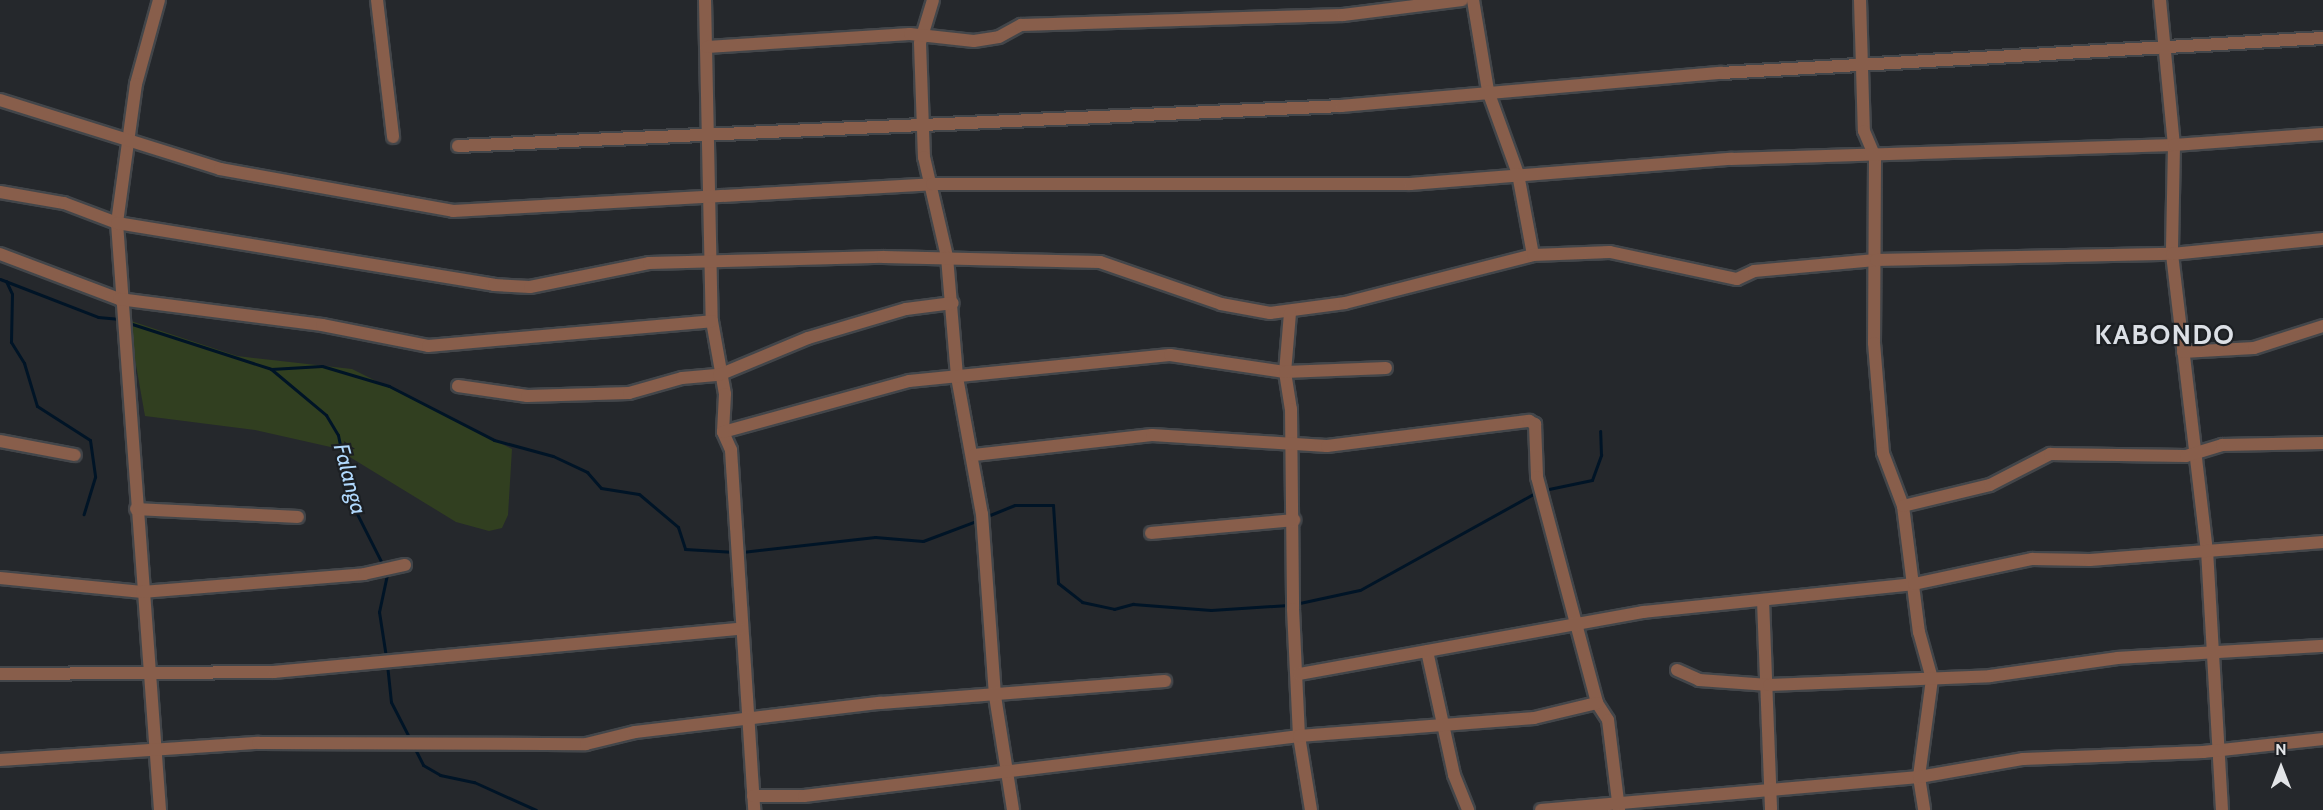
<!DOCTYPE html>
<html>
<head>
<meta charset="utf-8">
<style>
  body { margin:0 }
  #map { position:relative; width:2323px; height:810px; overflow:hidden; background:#25282c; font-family:Cabin,sans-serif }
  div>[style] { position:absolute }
  .green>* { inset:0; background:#313f20 }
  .stream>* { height:3px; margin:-1.5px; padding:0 1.5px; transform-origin:1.5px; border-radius:1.5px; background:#001426 }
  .roads { filter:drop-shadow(2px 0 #43464a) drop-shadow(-2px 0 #43464a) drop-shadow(0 2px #43464a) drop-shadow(0 -2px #43464a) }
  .street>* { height:12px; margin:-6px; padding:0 6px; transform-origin:6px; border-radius:6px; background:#885e4b }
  span { translate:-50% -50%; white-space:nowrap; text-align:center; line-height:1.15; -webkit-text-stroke:4.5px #1c1f23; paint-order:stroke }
  .water-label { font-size:22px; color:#b1d9fd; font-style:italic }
  .district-label { font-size:27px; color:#dce0e6; font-weight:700; letter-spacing:1.5px }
  .north { position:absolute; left:2251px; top:738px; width:60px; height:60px; -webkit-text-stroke:4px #1c1f23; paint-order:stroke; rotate:0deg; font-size:16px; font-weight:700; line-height:24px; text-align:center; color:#e3e5e8 }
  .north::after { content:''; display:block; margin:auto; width:21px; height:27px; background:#e3e5e8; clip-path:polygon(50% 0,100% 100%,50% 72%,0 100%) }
</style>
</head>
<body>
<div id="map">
  <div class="green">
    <i style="clip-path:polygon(128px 320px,237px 356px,352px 369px,512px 449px,508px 515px,502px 528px,489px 531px,456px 522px,335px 448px,255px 430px,145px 416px)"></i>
  </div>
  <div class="stream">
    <i style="left:0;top:279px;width:105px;rotate:21.2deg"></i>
    <i style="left:98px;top:317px;width:22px;rotate:5deg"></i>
    <i style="left:6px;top:281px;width:14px;rotate:65deg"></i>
    <i style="left:12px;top:294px;width:48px;rotate:91.2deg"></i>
    <i style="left:11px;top:342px;width:25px;rotate:58deg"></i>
    <i style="left:24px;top:363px;width:45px;rotate:73.2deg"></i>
    <i style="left:37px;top:406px;width:63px;rotate:32.7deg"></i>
    <i style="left:90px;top:440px;width:37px;rotate:82deg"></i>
    <i style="left:95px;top:477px;width:39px;rotate:107deg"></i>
    <i style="left:129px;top:323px;width:149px;rotate:17.9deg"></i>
    <i style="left:271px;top:369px;width:72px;rotate:39.9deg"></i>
    <i style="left:326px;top:415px;width:23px;rotate:59deg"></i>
    <i style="left:338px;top:435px;width:70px;rotate:78.5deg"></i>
    <i style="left:352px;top:504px;width:71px;rotate:63.1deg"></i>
    <i style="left:271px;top:369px;width:51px;rotate:-3.4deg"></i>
    <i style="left:322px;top:366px;width:70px;rotate:16.6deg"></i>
    <i style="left:389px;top:386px;width:118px;rotate:27.2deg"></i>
    <i style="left:494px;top:440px;width:61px;rotate:15.2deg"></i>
    <i style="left:553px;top:456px;width:38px;rotate:25deg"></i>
    <i style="left:587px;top:472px;width:21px;rotate:49deg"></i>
    <i style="left:601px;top:488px;width:38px;rotate:9deg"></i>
    <i style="left:639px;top:494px;width:51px;rotate:40.2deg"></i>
    <i style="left:678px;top:527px;width:23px;rotate:72deg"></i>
    <i style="left:685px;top:549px;width:50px;rotate:3.4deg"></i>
    <i style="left:1544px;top:490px;width:49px;rotate:-11.8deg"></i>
    <i style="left:1592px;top:480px;width:27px;rotate:-70deg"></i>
    <i style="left:1601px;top:455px;width:24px;rotate:-92deg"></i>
    <i style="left:985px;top:517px;width:32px;rotate:-22deg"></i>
    <i style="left:1015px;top:505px;width:38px"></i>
    <i style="left:1053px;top:505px;width:78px;rotate:86.3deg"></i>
    <i style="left:1058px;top:583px;width:31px;rotate:38deg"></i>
    <i style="left:1082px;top:602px;width:33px;rotate:12deg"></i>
    <i style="left:1114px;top:609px;width:20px;rotate:-15deg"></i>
    <i style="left:1133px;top:604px;width:78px;rotate:4.4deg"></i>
    <i style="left:1211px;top:610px;width:78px;rotate:-3.7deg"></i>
    <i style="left:742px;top:552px;width:134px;rotate:-6.4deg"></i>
    <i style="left:875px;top:537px;width:48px;rotate:4.8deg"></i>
    <i style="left:923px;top:541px;width:60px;rotate:-20.6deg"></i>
    <i style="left:1295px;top:604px;width:66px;rotate:-12.2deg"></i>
    <i style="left:1360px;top:590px;width:202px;rotate:-29deg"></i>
    <i style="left:386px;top:657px;width:46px;rotate:-98.8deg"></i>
    <i style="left:379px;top:612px;width:40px;rotate:-78deg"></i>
    <i style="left:387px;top:664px;width:38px;rotate:84deg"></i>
    <i style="left:391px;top:702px;width:42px;rotate:62.8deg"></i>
    <i style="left:414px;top:747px;width:20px;rotate:63deg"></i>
    <i style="left:423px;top:765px;width:20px;rotate:30deg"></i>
    <i style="left:440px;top:775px;width:35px;rotate:12deg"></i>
    <i style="left:474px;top:782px;width:68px;rotate:24.3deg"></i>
  </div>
  <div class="roads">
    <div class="street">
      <i style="left:159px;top:0;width:87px;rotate:105.3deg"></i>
      <i style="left:136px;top:84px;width:140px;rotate:97.8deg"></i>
      <i style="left:117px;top:223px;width:589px;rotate:85.81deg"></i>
      <i style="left:377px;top:0;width:138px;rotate:83.3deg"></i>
      <i style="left:705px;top:0;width:321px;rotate:88.8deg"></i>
      <i style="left:712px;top:321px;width:74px;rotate:79.9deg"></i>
      <i style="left:725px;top:394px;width:38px;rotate:93deg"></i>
      <i style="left:723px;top:432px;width:20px;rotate:66deg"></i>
      <i style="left:731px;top:450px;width:361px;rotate:86.3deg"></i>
      <i style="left:933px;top:0;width:45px;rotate:106.8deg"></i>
      <i style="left:920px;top:43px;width:114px;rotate:88deg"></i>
      <i style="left:924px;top:157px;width:103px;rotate:77deg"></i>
      <i style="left:947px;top:257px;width:120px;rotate:85.2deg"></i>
      <i style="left:957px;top:377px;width:139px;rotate:79.7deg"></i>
      <i style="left:982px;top:514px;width:182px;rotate:85.9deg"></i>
      <i style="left:995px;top:696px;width:115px;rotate:81deg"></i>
      <i style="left:1473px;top:0;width:92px;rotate:80.6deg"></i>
      <i style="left:1488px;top:91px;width:88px;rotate:70.1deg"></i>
      <i style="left:1518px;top:174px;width:82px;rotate:79.5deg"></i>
      <i style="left:1860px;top:0;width:131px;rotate:88.3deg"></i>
      <i style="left:1864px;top:131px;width:28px;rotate:67deg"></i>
      <i style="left:1875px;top:157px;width:186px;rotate:90.3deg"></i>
      <i style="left:1874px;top:343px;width:110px;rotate:85.3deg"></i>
      <i style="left:1883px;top:453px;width:57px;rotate:69.3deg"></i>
      <i style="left:1903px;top:506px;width:127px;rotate:82.8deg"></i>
      <i style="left:1919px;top:632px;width:49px;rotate:74.5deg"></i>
      <i style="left:1932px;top:679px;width:99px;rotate:97.6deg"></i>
      <i style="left:1919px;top:777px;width:33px;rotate:81deg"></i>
      <i style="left:2160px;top:0;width:146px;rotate:84.5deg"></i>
      <i style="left:2174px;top:145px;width:109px;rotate:91.1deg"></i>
      <i style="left:2172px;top:254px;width:298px;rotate:83.3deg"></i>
      <i style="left:2207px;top:550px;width:260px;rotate:86.7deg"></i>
      <i style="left:707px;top:47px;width:203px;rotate:-3.7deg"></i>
      <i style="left:910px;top:34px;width:64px;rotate:6.2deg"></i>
      <i style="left:974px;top:41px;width:25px;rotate:-9deg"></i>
      <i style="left:999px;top:37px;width:25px;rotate:-29deg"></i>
      <i style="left:1021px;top:25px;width:322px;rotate:-1.8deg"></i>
      <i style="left:1343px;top:15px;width:120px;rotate:-7.2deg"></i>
      <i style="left:0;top:100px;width:231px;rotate:17.4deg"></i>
      <i style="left:220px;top:169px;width:237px;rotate:10.2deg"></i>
      <i style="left:453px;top:211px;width:480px;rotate:-3.2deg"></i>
      <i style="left:932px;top:184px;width:478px"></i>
      <i style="left:1410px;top:184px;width:322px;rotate:-4.5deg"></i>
      <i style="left:1731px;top:159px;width:443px;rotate:-1.8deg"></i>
      <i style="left:2174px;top:145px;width:149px;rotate:-4.2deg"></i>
      <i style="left:458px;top:146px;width:884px;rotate:-2.59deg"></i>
      <i style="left:1341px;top:106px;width:381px;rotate:-5deg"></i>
      <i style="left:1721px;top:73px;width:603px;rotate:-3.33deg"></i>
      <i style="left:0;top:192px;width:65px;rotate:9.8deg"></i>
      <i style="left:64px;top:203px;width:57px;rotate:20.7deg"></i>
      <i style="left:117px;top:223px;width:382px;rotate:9.3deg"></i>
      <i style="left:494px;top:285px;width:36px;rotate:3deg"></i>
      <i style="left:530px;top:287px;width:121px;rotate:-11.4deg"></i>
      <i style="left:649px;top:263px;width:234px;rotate:-1.5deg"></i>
      <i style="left:883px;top:257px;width:217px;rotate:1.3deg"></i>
      <i style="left:1100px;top:262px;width:128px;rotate:19.1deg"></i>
      <i style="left:1221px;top:304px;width:50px;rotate:10.4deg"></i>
      <i style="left:1270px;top:313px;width:76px;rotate:-7.6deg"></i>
      <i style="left:1345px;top:303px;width:194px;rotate:-14.3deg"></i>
      <i style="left:1533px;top:255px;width:77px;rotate:-2.2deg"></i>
      <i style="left:1610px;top:252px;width:130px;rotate:12deg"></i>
      <i style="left:1737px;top:279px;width:19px;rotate:-25deg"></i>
      <i style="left:1754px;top:271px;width:122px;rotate:-5.2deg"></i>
      <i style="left:1876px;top:260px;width:296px;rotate:-1.2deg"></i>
      <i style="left:2172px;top:254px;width:152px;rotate:-5.7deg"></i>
      <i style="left:0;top:254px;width:127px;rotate:20.7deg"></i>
      <i style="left:119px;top:299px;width:205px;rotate:7.3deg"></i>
      <i style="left:322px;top:325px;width:108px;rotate:11.2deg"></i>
      <i style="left:428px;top:346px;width:285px;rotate:-5deg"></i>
      <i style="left:1290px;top:313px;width:59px;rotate:94.8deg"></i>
      <i style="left:1285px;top:372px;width:37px;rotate:81deg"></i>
      <i style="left:1291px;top:409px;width:200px;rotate:89.4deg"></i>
      <i style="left:1293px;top:609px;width:127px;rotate:87.3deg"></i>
      <i style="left:1299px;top:736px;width:75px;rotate:80.8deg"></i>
      <i style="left:2183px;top:352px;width:71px;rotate:-3.2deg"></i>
      <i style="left:2254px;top:348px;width:72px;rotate:-17.7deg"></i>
      <i style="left:458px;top:386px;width:70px;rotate:8.2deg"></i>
      <i style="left:527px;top:396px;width:102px;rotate:-1.7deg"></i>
      <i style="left:629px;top:393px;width:55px;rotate:-15.8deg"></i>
      <i style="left:682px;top:378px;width:37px;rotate:-5deg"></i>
      <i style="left:719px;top:375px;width:96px;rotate:-22.6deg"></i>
      <i style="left:808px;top:338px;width:102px;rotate:-16.5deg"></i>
      <i style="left:906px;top:309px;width:47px;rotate:-7.3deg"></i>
      <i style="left:723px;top:432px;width:193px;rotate:-15.3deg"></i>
      <i style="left:909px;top:381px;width:262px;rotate:-5.7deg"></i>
      <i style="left:1170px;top:355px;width:116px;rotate:8.4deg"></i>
      <i style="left:1285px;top:372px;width:101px;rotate:-2.3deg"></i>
      <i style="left:0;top:441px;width:76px;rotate:10.6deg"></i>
      <i style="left:974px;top:455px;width:179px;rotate:-6.4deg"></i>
      <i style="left:1152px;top:435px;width:175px;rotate:3.6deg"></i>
      <i style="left:1327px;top:446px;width:204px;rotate:-7.1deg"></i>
      <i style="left:1529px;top:421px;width:7px;rotate:27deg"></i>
      <i style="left:1535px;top:424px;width:53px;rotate:87.8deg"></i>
      <i style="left:1537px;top:477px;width:234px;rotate:75.1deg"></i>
      <i style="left:1597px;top:703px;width:20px;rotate:57deg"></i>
      <i style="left:1608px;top:720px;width:91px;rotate:83deg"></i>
      <i style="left:1903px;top:506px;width:89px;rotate:-13.6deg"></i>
      <i style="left:1990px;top:485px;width:68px;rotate:-27.3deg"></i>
      <i style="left:2050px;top:454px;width:136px;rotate:0.8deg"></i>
      <i style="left:2186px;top:456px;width:38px;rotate:-17deg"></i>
      <i style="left:2222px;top:445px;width:101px;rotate:-1.1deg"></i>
      <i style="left:136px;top:509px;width:162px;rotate:2.8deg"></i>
      <i style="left:1151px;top:533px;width:144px;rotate:-5.2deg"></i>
      <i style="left:0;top:578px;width:143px;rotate:5.6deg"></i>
      <i style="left:142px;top:592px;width:223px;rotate:-4.6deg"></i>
      <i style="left:364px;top:574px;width:42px;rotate:-12.4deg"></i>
      <i style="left:1763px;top:600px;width:210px;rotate:87.8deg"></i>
      <i style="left:1427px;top:651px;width:127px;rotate:77.7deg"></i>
      <i style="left:1454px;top:775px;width:38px;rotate:68deg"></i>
      <i style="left:1677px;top:670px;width:24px;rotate:24deg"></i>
      <i style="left:1699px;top:680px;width:70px;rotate:4.1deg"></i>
      <i style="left:1769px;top:685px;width:221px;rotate:-2.3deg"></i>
      <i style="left:1990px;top:676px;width:129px;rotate:-8deg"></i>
      <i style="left:2118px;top:658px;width:205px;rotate:-3.4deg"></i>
      <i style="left:0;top:674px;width:274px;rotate:-0.4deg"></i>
      <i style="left:274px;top:672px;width:467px;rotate:-5.3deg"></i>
      <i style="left:1299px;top:674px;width:350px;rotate:-10.2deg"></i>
      <i style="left:1643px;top:612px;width:272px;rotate:-5.9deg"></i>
      <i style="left:1914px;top:584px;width:121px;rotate:-12deg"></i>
      <i style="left:2032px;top:559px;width:58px;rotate:1deg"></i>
      <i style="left:2090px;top:560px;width:234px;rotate:-4.4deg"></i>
      <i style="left:0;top:760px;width:259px;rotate:-3.8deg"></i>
      <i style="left:258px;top:743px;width:328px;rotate:0.2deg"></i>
      <i style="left:586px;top:744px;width:50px;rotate:-13.8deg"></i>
      <i style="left:635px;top:732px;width:247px;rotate:-6.8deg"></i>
      <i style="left:880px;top:703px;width:286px;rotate:-4.4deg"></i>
      <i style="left:753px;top:796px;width:51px"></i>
      <i style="left:804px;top:796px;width:499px;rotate:-6.9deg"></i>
      <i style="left:1299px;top:736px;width:236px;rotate:-4.4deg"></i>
      <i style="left:1534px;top:718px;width:65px;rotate:-13.4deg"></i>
      <i style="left:1541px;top:810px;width:379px;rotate:-5deg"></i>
      <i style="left:1919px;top:777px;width:106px;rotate:-9.8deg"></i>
      <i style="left:2023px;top:759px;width:180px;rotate:-2.2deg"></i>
      <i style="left:2203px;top:752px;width:121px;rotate:-6.2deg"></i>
    </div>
  </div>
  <div class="water-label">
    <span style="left:350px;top:479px;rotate:75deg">Falanga</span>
  </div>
  <div class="district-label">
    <span style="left:2165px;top:335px">KABONDO</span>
  </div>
  <div class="north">N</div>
</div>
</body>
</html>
